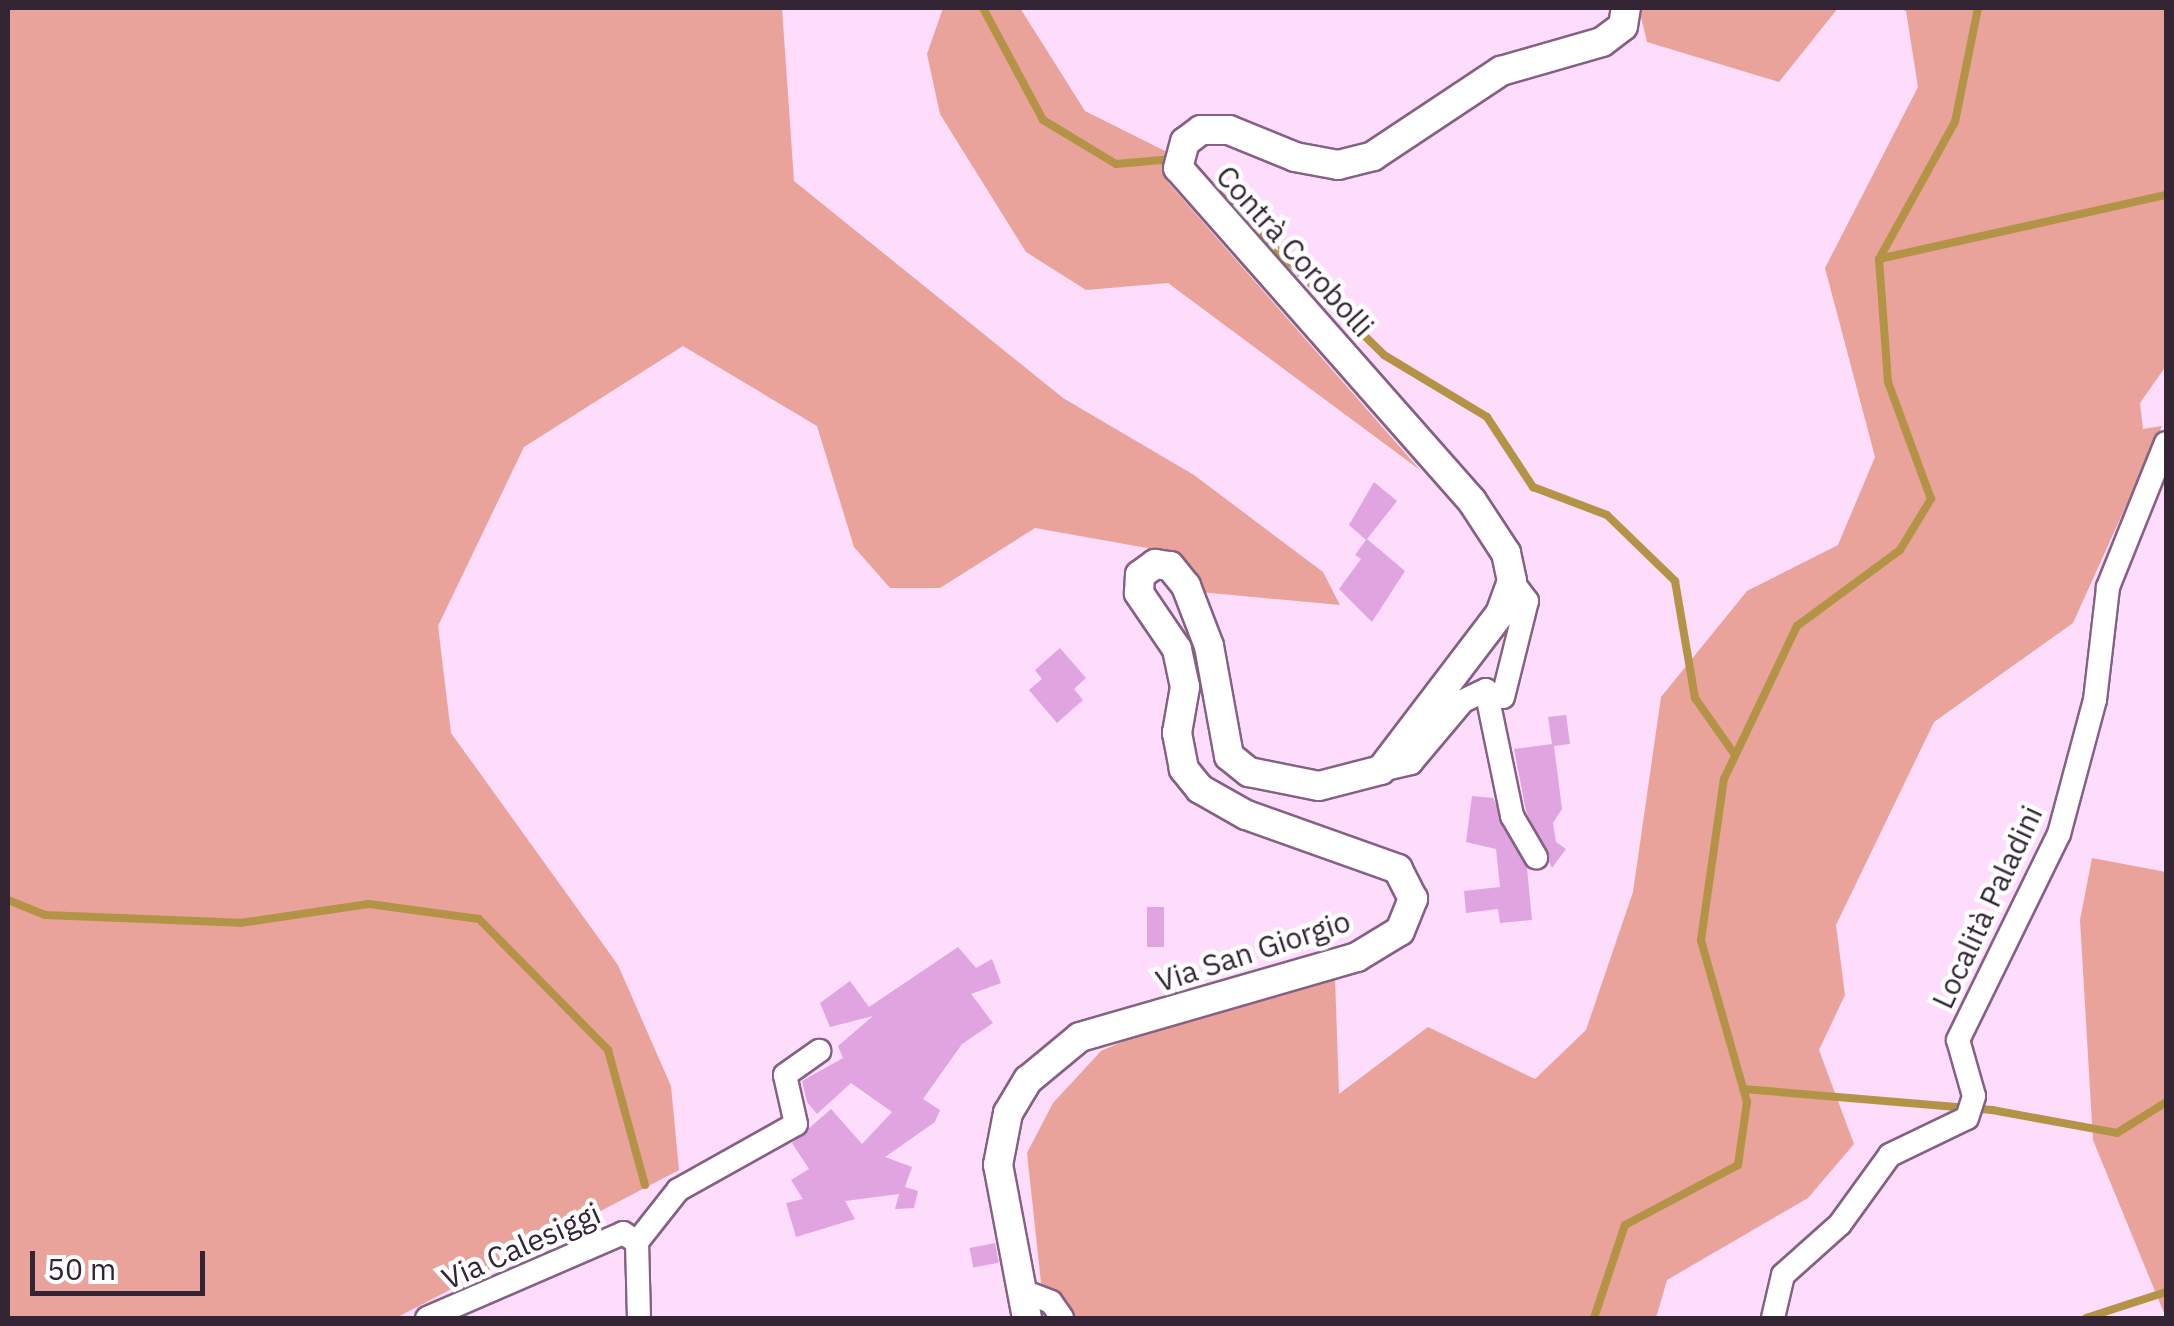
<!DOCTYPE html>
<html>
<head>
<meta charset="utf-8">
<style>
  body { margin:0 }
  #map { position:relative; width:2174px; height:1326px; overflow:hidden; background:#fddcfc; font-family:"IBM Plex Sans",sans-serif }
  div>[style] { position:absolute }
  .green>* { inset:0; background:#eaa39a }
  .stream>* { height:8px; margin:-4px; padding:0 4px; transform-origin:4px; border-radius:4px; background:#b39345 }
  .building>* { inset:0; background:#e0a5e0; transform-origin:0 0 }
  .roads { filter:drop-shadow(2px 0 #856184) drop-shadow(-2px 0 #856184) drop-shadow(0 2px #856184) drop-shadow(0 -2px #856184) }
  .minor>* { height:22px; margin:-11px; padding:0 11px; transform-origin:11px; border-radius:11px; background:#fff }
  .tertiary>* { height:28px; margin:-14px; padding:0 14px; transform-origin:14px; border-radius:14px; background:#fff }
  span { translate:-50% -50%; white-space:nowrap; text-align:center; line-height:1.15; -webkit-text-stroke:9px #fff; paint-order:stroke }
  .street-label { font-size:30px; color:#342534 }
  .frame { position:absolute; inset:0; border:10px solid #342534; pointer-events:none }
  .scale { position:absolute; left:30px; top:1251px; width:175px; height:45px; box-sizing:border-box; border:5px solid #342534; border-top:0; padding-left:12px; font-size:30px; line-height:35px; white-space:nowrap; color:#342534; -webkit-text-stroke:8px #fff; paint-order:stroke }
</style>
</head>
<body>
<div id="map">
  <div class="green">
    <i style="clip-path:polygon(8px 8px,782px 8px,794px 181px,1063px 398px,1194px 475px,1323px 572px,1340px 605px,1200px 592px,1147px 548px,1035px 528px,940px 588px,890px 588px,854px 547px,817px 426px,683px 346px,524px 447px,438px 626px,451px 733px,618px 965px,671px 1086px,679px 1170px,396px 1318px,8px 1318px)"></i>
    <i style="clip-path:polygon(943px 8px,1020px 8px,1085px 111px,1167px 152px,1166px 180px,1420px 470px,1168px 283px,1086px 290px,1026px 252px,940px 114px,927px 54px)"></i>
    <i style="clip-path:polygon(1639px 8px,1838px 8px,1779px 82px,1647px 42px)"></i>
    <i style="clip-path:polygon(1897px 8px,2166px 8px,2166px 366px,2140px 403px,2143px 429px,2162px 426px,2073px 623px,1934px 722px,1836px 925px,1845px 995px,1819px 1050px,1854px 1144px,1808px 1198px,1667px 1280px,1656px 1318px,1054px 1318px,1043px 1301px,1027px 1153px,1053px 1103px,1101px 1051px,1172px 1020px,1335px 978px,1339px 1094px,1428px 1027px,1535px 1079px,1586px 1030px,1633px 892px,1661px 697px,1747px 591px,1838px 545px,1875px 457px,1825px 268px,1918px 87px,1906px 11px)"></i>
    <i style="clip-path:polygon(2092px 858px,2166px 872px,2166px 1318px,2093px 1140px,2080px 920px)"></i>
  </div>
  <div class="stream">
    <i style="left:983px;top:8px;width:127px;rotate:61.8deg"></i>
    <i style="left:1043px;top:120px;width:85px;rotate:31.1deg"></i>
    <i style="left:1116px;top:164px;width:57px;rotate:-5deg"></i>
    <i style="left:1214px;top:189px;width:238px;rotate:44.3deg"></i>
    <i style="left:1384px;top:355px;width:120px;rotate:31deg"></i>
    <i style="left:1487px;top:417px;width:84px;rotate:56.7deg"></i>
    <i style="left:1533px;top:487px;width:79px;rotate:20.7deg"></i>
    <i style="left:1607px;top:515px;width:95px;rotate:44.1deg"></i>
    <i style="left:1675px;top:581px;width:119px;rotate:80.3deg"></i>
    <i style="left:1695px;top:698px;width:66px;rotate:54.9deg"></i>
    <i style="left:1879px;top:259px;width:294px;rotate:-12.6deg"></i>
    <i style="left:8px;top:900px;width:40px;rotate:22deg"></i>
    <i style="left:45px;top:915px;width:195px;rotate:2.3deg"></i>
    <i style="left:240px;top:923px;width:130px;rotate:-8.4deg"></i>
    <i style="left:369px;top:904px;width:111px;rotate:7.8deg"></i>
    <i style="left:479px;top:919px;width:184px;rotate:45.4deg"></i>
    <i style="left:608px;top:1050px;width:140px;rotate:74.7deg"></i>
    <i style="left:1743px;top:1089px;width:250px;rotate:4.8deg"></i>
    <i style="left:1992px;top:1110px;width:127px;rotate:10.4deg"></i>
    <i style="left:2117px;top:1133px;width:58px;rotate:-32.3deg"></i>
    <i style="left:1594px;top:1318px;width:98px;rotate:-71.6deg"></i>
    <i style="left:1625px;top:1225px;width:128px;rotate:-28deg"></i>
    <i style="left:1738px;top:1165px;width:64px;rotate:-81.9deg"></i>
    <i style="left:1747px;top:1102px;width:168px;rotate:-105.9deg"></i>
    <i style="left:1701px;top:940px;width:163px;rotate:-81.9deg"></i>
    <i style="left:1724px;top:779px;width:170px;rotate:-64.5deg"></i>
    <i style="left:1797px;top:626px;width:128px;rotate:-36.4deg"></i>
    <i style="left:1900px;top:550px;width:60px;rotate:-58.7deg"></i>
    <i style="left:1931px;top:499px;width:125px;rotate:-110.2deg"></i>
    <i style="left:1888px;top:382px;width:123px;rotate:-94.2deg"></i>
    <i style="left:1879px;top:259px;width:157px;rotate:-61deg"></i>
    <i style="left:1955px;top:122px;width:116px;rotate:-78.6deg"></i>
    <i style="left:2086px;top:1318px;width:84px;rotate:-18deg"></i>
  </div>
  <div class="building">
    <i style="clip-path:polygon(1374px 482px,1397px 501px,1367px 539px,1405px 571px,1372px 622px,1339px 589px,1361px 559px,1355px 555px,1366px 540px,1349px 525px)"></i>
    <i style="clip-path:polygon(1060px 648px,1086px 678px,1074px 689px,1083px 700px,1057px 723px,1029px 690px,1042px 679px,1035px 670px)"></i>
    <i style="clip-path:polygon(1566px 715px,1570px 744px,1554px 746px,1562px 809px,1553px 823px,1556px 842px,1566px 849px,1552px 868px,1526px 811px,1514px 749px,1552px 744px,1548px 717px)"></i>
    <i style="clip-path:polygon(1472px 796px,1493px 798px,1527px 868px,1532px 920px,1500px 923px,1498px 909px,1466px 913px,1464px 891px,1500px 887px,1496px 849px,1466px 842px)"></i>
    <i style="left:1147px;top:907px;width:17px;height:40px"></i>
    <i style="clip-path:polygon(958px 947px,976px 968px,992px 959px,1001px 983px,971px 994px,993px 1023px,962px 1044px,923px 1099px,940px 1110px,935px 1122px,885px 1157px,912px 1167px,905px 1187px,918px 1191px,914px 1208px,895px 1209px,899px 1194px,845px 1201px,855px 1219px,796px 1237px,786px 1203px,803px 1199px,791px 1180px,809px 1169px,792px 1143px,831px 1109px,862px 1144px,892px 1112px,851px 1083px,817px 1114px,807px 1102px,802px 1081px,843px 1058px,838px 1046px,873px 1016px,830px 1027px,820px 1003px,850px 981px,869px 1007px)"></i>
    <i style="left:995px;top:1243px;width:20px;height:26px;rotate:79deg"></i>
  </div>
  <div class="roads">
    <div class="minor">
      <i style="left:1503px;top:697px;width:99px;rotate:-76deg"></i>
      <i style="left:1527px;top:601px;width:25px;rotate:-127deg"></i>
      <i style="left:1381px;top:770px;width:31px;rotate:-13deg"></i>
      <i style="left:1411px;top:763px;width:81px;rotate:-50deg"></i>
      <i style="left:1463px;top:701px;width:25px;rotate:-26deg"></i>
      <i style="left:1486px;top:690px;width:129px;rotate:78.3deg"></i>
      <i style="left:1512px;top:816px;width:48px;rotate:59.7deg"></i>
      <i style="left:637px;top:1242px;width:66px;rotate:-51.7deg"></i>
      <i style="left:678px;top:1190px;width:135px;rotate:-29.2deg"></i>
      <i style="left:796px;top:1124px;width:50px;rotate:-102.7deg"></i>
      <i style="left:785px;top:1075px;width:42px;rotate:-35.2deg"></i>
      <i style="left:1020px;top:1290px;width:33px;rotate:21deg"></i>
      <i style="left:1051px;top:1302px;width:19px;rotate:55deg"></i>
      <i style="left:427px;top:1318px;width:214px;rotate:-23.4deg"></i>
      <i style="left:623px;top:1233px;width:17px;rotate:33deg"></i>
      <i style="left:637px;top:1242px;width:76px;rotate:88.5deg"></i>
      <i style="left:1773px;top:1318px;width:44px;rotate:-76.9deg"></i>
      <i style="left:1783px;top:1275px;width:76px;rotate:-41.8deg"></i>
      <i style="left:1840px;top:1224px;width:85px;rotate:-54.1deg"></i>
      <i style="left:1890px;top:1155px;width:85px;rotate:-25.7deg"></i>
      <i style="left:1967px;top:1118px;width:23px;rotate:-72deg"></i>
      <i style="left:1974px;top:1096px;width:58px;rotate:-105.9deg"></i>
      <i style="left:1958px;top:1040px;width:229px;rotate:-63.9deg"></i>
      <i style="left:2059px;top:834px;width:139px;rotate:-75deg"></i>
      <i style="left:2095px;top:700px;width:114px;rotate:-83.4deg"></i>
      <i style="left:2108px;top:587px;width:155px;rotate:-68.1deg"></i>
    </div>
    <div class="tertiary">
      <i style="left:1027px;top:1318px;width:156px;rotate:-100.7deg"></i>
      <i style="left:998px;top:1165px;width:53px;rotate:-79.1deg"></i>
      <i style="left:1008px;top:1113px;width:39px;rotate:-59deg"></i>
      <i style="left:1028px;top:1080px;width:67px;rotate:-39.6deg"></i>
      <i style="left:1080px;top:1037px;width:288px;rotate:-16.1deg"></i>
      <i style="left:1357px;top:957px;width:50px;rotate:-31.2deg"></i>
      <i style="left:1400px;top:931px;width:35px;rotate:-68deg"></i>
      <i style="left:1413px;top:899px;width:34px;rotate:-117deg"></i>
      <i style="left:1398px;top:869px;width:161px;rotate:-160.4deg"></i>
      <i style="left:1246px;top:815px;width:53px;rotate:-150.5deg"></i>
      <i style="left:1200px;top:789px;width:26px;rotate:-129deg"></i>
      <i style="left:1184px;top:769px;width:37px;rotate:-101deg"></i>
      <i style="left:1177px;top:733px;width:47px;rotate:-80.1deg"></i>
      <i style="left:1185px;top:687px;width:39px;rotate:-102deg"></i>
      <i style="left:1177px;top:649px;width:68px;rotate:-124.2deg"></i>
      <i style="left:1139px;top:593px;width:18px;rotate:-87deg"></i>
      <i style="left:1140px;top:575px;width:19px;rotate:-36deg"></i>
      <i style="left:1155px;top:564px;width:15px;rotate:8deg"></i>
      <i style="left:1170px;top:566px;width:26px;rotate:51deg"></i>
      <i style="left:1186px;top:586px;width:64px;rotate:69deg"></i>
      <i style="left:1209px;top:646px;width:112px;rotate:79.7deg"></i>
      <i style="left:1229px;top:756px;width:26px;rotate:39deg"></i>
      <i style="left:1249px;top:772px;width:71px;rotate:11.3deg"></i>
      <i style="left:1319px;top:786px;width:64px;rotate:-14.5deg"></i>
      <i style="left:1381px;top:770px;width:196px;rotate:-52.7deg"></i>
      <i style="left:1500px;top:614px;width:35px;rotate:-70deg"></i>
      <i style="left:1512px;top:581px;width:29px;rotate:-102deg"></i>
      <i style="left:1506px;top:553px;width:62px;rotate:-123.2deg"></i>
      <i style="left:1472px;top:501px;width:444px;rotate:-131.4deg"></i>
      <i style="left:1178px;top:168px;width:27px;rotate:-75deg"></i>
      <i style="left:1185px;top:142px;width:20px;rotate:-37deg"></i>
      <i style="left:1201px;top:130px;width:28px"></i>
      <i style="left:1229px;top:130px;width:71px;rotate:22.2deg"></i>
      <i style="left:1295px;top:157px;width:44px;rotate:10.5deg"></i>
      <i style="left:1338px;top:165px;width:36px;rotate:-14deg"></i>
      <i style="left:1373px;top:156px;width:154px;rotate:-33.6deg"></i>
      <i style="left:1501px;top:71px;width:105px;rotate:-16deg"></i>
      <i style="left:1602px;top:42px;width:26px;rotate:-37deg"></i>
      <i style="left:1623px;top:26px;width:18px;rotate:-81deg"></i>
    </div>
  </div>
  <div class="street-label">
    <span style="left:1295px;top:251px;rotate:48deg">Contrà Corobolli</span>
    <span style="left:1987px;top:907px;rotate:-65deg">Località Paladini</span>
    <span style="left:1253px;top:951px;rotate:-18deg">Via San Giorgio</span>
    <span style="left:521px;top:1246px;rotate:-24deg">Via Calesiggi</span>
  </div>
  <div class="frame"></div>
  <div class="scale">50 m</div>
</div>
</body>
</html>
